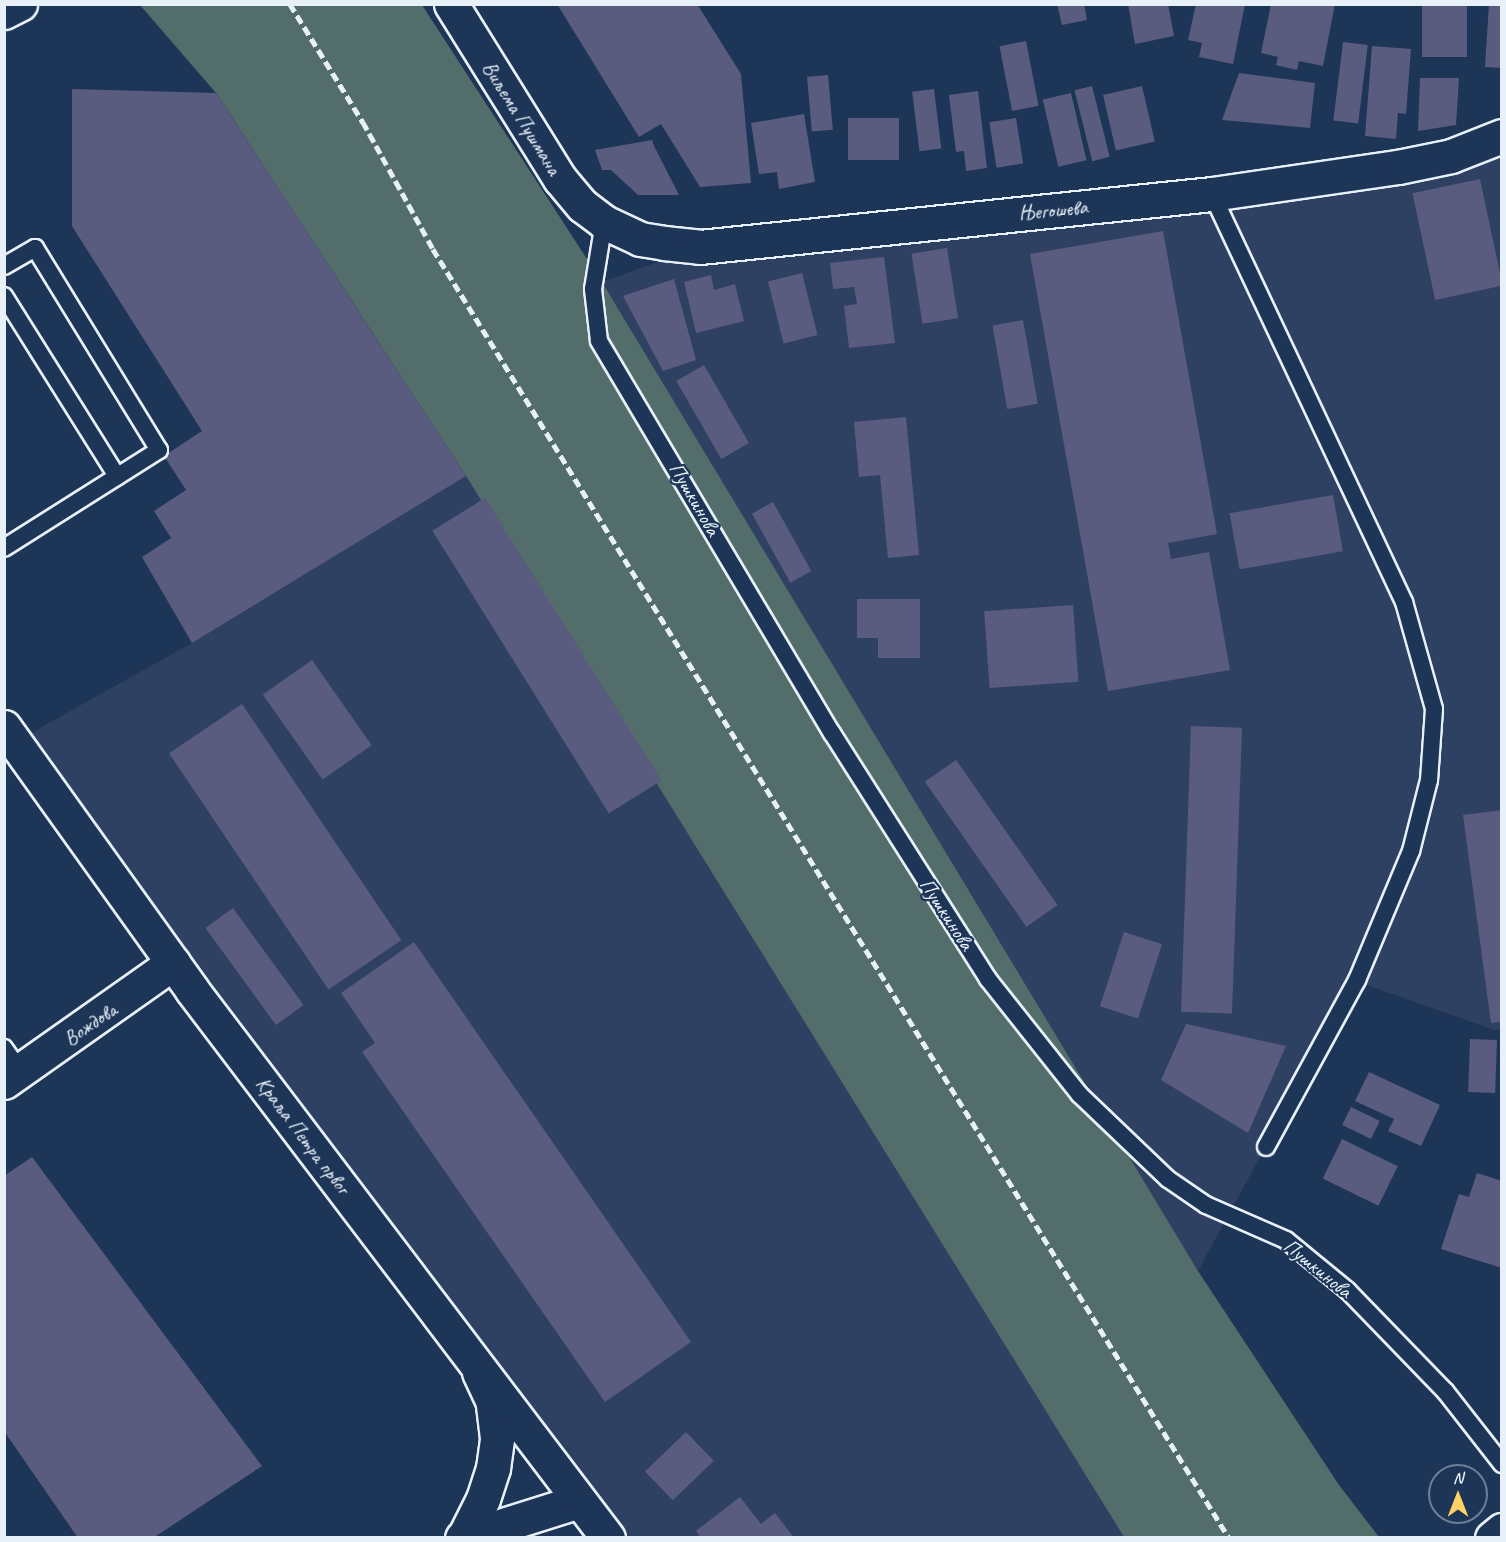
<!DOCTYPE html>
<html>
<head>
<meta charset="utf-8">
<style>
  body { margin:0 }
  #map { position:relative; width:1506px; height:1542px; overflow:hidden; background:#1d3557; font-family:Caveat,sans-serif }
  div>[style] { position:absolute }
  .built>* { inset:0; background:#2f4163 }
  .green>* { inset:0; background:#526d6a }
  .building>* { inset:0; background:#5a5c7f; transform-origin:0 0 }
  .roads { filter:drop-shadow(2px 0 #e8f1f8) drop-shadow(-2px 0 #e8f1f8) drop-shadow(0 2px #e8f1f8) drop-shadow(0 -2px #e8f1f8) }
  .lane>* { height:16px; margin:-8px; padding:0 8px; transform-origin:8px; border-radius:8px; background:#1d3557 }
  .street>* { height:33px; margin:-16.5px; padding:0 16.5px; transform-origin:16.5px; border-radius:16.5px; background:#1d3557 }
  .secondary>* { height:33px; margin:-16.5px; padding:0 16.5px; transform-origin:16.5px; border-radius:16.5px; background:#1d3557 }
  .primary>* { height:33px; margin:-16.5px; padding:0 16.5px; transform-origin:16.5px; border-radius:16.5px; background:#1d3557 }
  .rail>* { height:4.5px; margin-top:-2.25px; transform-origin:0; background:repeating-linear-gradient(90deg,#e8f1f8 0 9px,transparent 0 13.5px) }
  span { translate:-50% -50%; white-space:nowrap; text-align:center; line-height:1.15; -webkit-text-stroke:4.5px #1d3557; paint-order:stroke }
  .street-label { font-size:21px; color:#e8f1f8 }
  .frame { position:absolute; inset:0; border:6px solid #e8f1f8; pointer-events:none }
  .north { position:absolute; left:1428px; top:1464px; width:60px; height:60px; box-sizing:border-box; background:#1d3557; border:2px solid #6e8097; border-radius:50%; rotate:0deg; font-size:16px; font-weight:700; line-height:24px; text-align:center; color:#e8f1f8 }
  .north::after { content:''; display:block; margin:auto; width:21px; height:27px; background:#ffd166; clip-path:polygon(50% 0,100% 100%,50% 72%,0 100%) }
</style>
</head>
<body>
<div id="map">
  <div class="built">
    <i style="clip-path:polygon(1501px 136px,1501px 1029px,1494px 1030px,1356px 981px,1198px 1271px,602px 282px,700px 247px,1212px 194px)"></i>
    <i style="clip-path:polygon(466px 476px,1124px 1537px,608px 1537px,15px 742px,192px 643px)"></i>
  </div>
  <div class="green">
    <i style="clip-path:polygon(140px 5px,422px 5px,602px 282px,1198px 1271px,1339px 1485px,1379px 1537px,1124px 1537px,466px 476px,216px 93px)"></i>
  </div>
  <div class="building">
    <i style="clip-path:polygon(557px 4px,697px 4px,741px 74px,751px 183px,700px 187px,661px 124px,639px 137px)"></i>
    <i style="clip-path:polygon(1057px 4px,1084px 4px,1087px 20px,1062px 25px)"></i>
    <i style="clip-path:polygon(1128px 4px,1168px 4px,1174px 36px,1135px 44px)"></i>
    <i style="clip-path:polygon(1196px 4px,1245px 4px,1233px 64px,1199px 57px,1202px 43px,1188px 40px)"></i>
    <i style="clip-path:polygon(1271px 4px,1335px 4px,1323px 66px,1299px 61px,1297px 70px,1276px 65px,1278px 57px,1261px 53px)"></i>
    <i style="left:1422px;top:4px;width:45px;height:53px"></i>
    <i style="clip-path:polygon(1489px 4px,1502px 4px,1502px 68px,1485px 67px)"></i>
    <i style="left:1026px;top:41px;width:66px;height:27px;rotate:79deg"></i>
    <i style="left:1343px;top:42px;width:25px;height:79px;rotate:7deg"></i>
    <i style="clip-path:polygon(1372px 46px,1411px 49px,1406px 114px,1398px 113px,1396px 139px,1365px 136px)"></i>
    <i style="clip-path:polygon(1239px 73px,1315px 83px,1310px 128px,1222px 120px)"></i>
    <i style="left:828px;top:75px;width:55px;height:21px;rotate:85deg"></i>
    <i style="clip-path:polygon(1420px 78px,1459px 78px,1456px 125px,1418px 131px)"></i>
    <i style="left:1092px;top:86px;width:73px;height:18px;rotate:76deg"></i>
    <i style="left:1142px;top:86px;width:57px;height:40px;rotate:77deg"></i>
    <i style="clip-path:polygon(72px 89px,216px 93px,466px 476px,192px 643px,142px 557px,171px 538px,154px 511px,186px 490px,164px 456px,202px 431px,72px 226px)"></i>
    <i style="left:934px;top:89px;width:60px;height:22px;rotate:83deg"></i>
    <i style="clip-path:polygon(978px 91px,987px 168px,966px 171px,964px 151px,956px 152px,949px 95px)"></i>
    <i style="left:1071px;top:93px;width:69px;height:29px;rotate:77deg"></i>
    <i style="clip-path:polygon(804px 114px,815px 182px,779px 189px,777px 172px,759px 174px,751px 123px)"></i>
    <i style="left:848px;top:118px;width:51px;height:42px"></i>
    <i style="left:1016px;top:118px;width:46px;height:27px;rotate:81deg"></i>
    <i style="clip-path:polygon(652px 140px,654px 146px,679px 195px,638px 195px,611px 170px,602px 170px,595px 150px)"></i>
    <i style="left:1480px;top:179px;width:109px;height:69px;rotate:78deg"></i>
    <i style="clip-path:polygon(1163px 231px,1217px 534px,1168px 543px,1171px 559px,1209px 552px,1230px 670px,1108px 691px,1030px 254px)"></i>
    <i style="left:947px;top:248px;width:71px;height:36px;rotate:81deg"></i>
    <i style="clip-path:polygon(884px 257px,895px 343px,849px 348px,844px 306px,857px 304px,854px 287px,833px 289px,830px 263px)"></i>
    <i style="left:802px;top:273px;width:64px;height:35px;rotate:76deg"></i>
    <i style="clip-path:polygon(711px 275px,714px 290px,735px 284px,744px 321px,696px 333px,684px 282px)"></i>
    <i style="clip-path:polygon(674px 279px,696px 360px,663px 371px,623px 296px)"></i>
    <i style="left:1023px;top:320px;width:85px;height:31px;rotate:80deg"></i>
    <i style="left:704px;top:365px;width:90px;height:32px;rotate:60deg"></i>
    <i style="clip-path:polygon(906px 417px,919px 555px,888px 558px,880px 475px,859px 477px,854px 422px)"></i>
    <i style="left:1333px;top:495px;width:57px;height:105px;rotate:80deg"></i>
    <i style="left:485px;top:498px;width:333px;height:62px;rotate:58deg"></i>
    <i style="left:773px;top:502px;width:79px;height:24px;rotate:61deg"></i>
    <i style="clip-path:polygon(857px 599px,920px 599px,920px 658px,878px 658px,878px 638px,857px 638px)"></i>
    <i style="left:1073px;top:605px;width:77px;height:89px;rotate:86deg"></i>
    <i style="left:312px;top:660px;width:104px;height:60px;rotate:55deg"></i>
    <i style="left:242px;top:704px;width:285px;height:88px;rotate:56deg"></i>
    <i style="left:1191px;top:726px;width:51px;height:286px;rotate:2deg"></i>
    <i style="left:956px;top:760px;width:177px;height:38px;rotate:55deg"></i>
    <i style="clip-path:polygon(1502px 810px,1502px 1022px,1491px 1023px,1463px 815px)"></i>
    <i style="left:233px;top:908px;width:120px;height:34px;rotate:54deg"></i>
    <i style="left:1124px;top:932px;width:40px;height:78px;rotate:18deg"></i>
    <i style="clip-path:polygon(414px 942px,691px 1342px,605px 1402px,362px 1052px,375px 1043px,341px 993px)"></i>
    <i style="clip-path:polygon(1186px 1024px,1286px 1046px,1248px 1133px,1161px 1080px)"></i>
    <i style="left:1470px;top:1039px;width:27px;height:53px;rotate:2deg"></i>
    <i style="clip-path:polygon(1369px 1072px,1440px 1105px,1421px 1146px,1388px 1131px,1394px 1119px,1355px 1101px)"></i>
    <i style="left:1351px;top:1107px;width:32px;height:20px;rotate:26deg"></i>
    <i style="left:1342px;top:1139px;width:62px;height:44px;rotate:26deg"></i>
    <i style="clip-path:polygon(32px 1157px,262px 1466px,153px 1538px,78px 1538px,4px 1431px,4px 1176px)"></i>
    <i style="clip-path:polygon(1477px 1173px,1502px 1181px,1502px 1268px,1441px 1249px,1459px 1194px,1469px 1197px)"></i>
    <i style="left:686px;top:1432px;width:40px;height:57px;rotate:46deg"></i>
    <i style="clip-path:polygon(740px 1497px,761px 1524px,775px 1513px,794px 1538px,701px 1538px,696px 1531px)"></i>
  </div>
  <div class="roads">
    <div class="lane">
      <i style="left:1212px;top:194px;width:451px;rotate:64.8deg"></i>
      <i style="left:1404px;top:602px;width:111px;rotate:74.3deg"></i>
      <i style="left:1434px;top:709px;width:71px;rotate:94deg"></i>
      <i style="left:1429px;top:780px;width:73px;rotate:104.2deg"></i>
      <i style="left:1411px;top:851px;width:140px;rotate:112.7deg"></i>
      <i style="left:1357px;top:980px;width:190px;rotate:118.6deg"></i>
      <i style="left:604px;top:222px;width:68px;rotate:99.3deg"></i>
      <i style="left:593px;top:289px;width:52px;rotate:83.4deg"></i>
      <i style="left:599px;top:341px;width:456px;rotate:59.3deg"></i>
      <i style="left:832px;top:733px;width:291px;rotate:57.6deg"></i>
      <i style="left:988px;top:979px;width:147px;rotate:51.6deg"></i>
      <i style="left:1079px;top:1094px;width:123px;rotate:43.7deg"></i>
      <i style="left:1168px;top:1179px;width:46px;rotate:34.4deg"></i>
      <i style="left:1206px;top:1205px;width:87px;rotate:23.6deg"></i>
      <i style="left:1286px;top:1240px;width:80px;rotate:39.4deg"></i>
      <i style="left:1348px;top:1291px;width:139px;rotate:45.9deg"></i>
      <i style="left:1445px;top:1391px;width:93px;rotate:52deg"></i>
      <i style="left:4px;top:266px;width:36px;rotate:-30deg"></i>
      <i style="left:35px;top:248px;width:237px;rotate:58.5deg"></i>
      <i style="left:159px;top:450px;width:183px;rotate:147.7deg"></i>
      <i style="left:4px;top:296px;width:213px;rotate:57.9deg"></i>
      <i style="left:4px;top:1048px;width:28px;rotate:55deg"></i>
    </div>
    <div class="street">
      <i style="left:4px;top:1082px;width:207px;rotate:-35.2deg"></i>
      <i style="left:464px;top:1537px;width:42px;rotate:-63.4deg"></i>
      <i style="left:483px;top:1499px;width:33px;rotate:-72deg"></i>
      <i style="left:493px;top:1468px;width:30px;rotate:-82deg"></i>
      <i style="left:497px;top:1438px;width:38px;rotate:-97deg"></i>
      <i style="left:492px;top:1400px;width:31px;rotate:-115deg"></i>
      <i style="left:462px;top:1538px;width:123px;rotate:-17.5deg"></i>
      <i style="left:1492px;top:1538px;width:13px;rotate:-39deg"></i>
    </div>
    <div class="secondary">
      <i style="left:451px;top:4px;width:206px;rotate:58.1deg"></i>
      <i style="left:560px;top:179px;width:35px;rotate:50deg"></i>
      <i style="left:583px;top:206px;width:26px;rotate:37deg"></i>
      <i style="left:604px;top:222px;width:40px;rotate:25deg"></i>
      <i style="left:640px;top:239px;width:24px;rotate:9deg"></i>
      <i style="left:664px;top:243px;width:36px;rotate:6deg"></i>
      <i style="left:700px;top:247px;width:515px;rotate:-5.91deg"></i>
      <i style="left:1212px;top:194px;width:188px;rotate:-8.3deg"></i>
      <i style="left:1398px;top:167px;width:54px;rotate:-11.7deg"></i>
      <i style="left:1451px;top:156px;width:55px;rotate:-21.4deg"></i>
      <i style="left:4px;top:12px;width:18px;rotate:-27deg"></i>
    </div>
    <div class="primary">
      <i style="left:4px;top:727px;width:323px;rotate:54.4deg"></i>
      <i style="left:192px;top:990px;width:688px;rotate:52.8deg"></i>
    </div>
  </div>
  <div class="rail">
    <i style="left:290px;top:4px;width:139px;rotate:58.3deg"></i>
    <i style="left:363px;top:122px;width:145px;rotate:61.1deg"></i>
    <i style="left:433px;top:249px;width:1515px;rotate:58.3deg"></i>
  </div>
  <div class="street-label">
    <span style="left:522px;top:118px;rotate:58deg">Виљема Пушмана</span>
    <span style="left:1053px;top:210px;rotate:-6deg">Његошева</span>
    <span style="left:695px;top:499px;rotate:60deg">Пушкинова</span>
    <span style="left:947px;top:914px;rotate:57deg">Пушкинова</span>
    <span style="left:90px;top:1024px;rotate:-35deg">Вождова</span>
    <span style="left:303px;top:1135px;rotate:53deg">Краља Петра првог</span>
    <span style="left:1318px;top:1268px;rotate:39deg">Пушкинова</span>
  </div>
  <div class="frame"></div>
  <div class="north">N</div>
</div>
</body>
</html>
